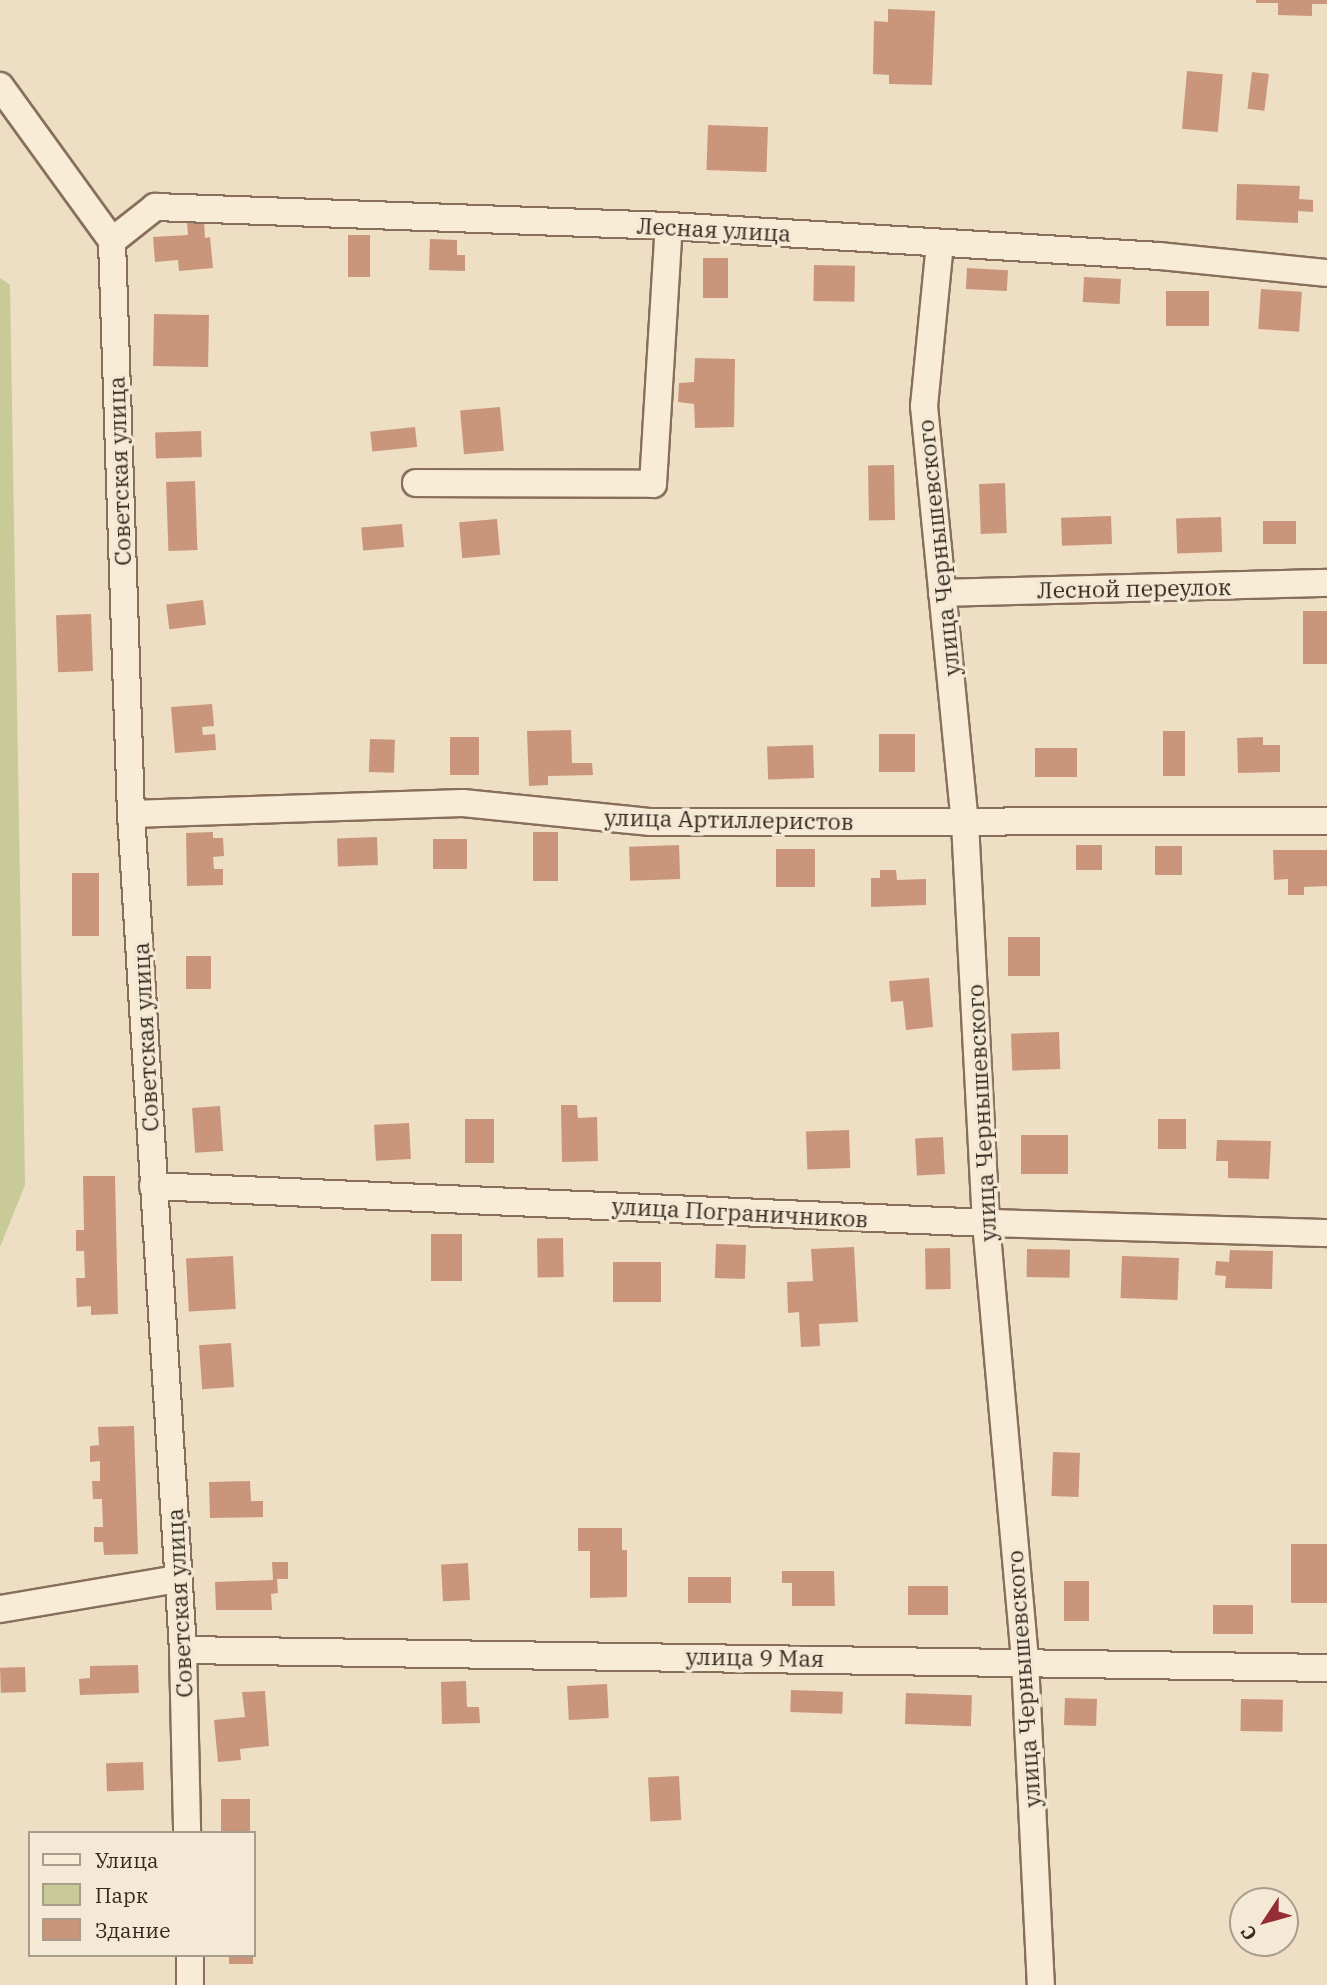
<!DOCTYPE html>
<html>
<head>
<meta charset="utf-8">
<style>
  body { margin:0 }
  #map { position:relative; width:1327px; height:1985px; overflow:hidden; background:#eddec4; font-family:"IBM Plex Serif",serif }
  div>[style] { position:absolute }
  .green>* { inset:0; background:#c8ca98 }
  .building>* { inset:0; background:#ca967b; transform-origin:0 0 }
  .roads { filter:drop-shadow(2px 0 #876f5b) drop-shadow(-2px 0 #876f5b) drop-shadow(0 2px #876f5b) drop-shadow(0 -2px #876f5b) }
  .street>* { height:26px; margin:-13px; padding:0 13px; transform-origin:13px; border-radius:13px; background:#f8ecd7 }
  span { translate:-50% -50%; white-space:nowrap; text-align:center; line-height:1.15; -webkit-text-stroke:7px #f4e9d4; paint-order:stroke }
  .street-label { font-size:23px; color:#37291f }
  .legend { position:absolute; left:28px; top:1831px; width:228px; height:126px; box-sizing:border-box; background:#f4e9d4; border:2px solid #a89c8c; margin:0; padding:9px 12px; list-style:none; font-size:21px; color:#37291f }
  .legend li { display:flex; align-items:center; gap:14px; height:35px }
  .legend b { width:35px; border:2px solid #a89c8c }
  .north { position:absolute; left:1229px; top:1887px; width:70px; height:70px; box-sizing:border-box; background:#f4e9d4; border:2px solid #a89c8c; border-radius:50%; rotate:234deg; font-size:19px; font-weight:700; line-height:28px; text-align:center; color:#37291f }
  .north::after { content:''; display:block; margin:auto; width:24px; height:32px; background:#942d35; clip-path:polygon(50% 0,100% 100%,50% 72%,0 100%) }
</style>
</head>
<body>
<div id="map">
  <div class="green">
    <i style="clip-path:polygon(0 278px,10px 285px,25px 1185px,0 1247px)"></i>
  </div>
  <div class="building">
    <i style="clip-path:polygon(1256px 0,1327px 0,1327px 4px,1312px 4px,1312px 16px,1278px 15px,1278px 3px,1256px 3px)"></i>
    <i style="clip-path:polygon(888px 9px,935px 11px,932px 85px,889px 84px,889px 75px,873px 74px,874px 21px,888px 22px)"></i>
    <i style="left:1187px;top:71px;width:36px;height:58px;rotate:5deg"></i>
    <i style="left:1252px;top:72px;width:17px;height:37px;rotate:7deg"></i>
    <i style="left:708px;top:125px;width:60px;height:45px;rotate:2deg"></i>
    <i style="clip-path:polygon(1237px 184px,1300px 186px,1299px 199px,1313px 200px,1313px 212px,1298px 211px,1298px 223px,1236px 220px)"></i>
    <i style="clip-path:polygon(204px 221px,205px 238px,210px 237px,213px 268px,179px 271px,178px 260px,155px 262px,153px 237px,188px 235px,187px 222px)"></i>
    <i style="left:348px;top:235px;width:22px;height:42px"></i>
    <i style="clip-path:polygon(430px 239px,457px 240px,457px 255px,465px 255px,465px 271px,429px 270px)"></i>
    <i style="left:703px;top:258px;width:25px;height:40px"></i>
    <i style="left:814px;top:265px;width:41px;height:36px;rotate:1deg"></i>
    <i style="left:967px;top:268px;width:41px;height:21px;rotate:3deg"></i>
    <i style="left:1084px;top:277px;width:37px;height:25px;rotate:3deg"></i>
    <i style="left:1261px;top:289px;width:41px;height:40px;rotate:4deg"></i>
    <i style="left:1166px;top:291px;width:43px;height:35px"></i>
    <i style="left:154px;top:314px;width:55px;height:52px;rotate:1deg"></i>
    <i style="clip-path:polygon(695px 358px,735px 359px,734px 427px,695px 428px,694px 404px,678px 402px,679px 383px,694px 382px)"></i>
    <i style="left:500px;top:407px;width:44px;height:40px;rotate:85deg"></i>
    <i style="left:415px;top:427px;width:20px;height:45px;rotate:84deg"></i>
    <i style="left:201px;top:431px;width:26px;height:46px;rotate:88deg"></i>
    <i style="left:894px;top:465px;width:55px;height:26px;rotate:89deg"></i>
    <i style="left:195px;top:481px;width:69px;height:29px;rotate:88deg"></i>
    <i style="left:1005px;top:483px;width:50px;height:26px;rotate:88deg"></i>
    <i style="left:1111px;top:516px;width:28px;height:50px;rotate:88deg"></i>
    <i style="left:1221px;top:517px;width:35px;height:45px;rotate:88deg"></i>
    <i style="left:497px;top:519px;width:36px;height:38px;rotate:85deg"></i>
    <i style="left:1296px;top:521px;width:23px;height:33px;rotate:90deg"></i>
    <i style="left:402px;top:524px;width:23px;height:41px;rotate:85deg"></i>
    <i style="left:203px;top:600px;width:25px;height:37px;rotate:83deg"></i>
    <i style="left:1303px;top:611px;width:24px;height:53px"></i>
    <i style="left:91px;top:614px;width:57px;height:35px;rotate:88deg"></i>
    <i style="clip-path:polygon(212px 704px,214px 726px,202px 727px,203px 735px,215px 734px,216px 750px,175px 753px,171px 707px)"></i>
    <i style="clip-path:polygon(571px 730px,572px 763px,592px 763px,593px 775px,548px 776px,548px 785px,529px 786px,527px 731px)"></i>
    <i style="left:1163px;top:731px;width:22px;height:45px"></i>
    <i style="left:879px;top:734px;width:36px;height:38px"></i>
    <i style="left:450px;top:737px;width:29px;height:38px"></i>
    <i style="clip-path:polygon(1263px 737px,1263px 745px,1280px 745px,1280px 772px,1238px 773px,1237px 738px)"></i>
    <i style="left:370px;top:739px;width:25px;height:33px;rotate:2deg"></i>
    <i style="left:813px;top:745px;width:33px;height:46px;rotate:88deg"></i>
    <i style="left:1035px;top:748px;width:42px;height:29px"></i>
    <i style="clip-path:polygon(213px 832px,213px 838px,223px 838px,224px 856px,213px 857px,214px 869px,223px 869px,223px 885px,187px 886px,186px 833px)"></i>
    <i style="left:533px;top:832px;width:25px;height:49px"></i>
    <i style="left:377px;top:837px;width:28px;height:40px;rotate:88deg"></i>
    <i style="left:433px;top:839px;width:34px;height:30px"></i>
    <i style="left:679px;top:845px;width:34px;height:50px;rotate:88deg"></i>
    <i style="left:1076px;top:845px;width:26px;height:25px"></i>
    <i style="left:1155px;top:846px;width:27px;height:29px"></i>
    <i style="left:776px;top:849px;width:39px;height:38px"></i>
    <i style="clip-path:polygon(1273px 850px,1327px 850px,1327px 886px,1304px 887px,1304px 895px,1288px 895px,1288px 879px,1274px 880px)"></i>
    <i style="clip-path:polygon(880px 870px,896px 870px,897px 880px,926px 879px,926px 905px,871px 907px,871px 878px,880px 878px)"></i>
    <i style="left:99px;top:873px;width:63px;height:27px;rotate:90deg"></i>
    <i style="left:1040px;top:937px;width:39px;height:32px;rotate:90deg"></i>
    <i style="left:211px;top:956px;width:33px;height:25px;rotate:90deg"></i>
    <i style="clip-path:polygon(929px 978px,933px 1027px,906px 1030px,903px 1001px,891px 1002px,889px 981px)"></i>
    <i style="left:1059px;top:1032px;width:37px;height:48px;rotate:88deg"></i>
    <i style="clip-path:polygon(561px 1105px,577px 1105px,578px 1118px,597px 1117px,598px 1161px,562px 1162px)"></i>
    <i style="left:220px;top:1106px;width:45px;height:28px;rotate:86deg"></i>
    <i style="left:465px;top:1119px;width:29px;height:44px"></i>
    <i style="left:1158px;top:1119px;width:28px;height:30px"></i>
    <i style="left:409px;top:1123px;width:36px;height:35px;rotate:87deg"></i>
    <i style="left:849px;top:1130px;width:38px;height:43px;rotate:88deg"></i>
    <i style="left:1021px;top:1135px;width:47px;height:39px"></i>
    <i style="left:943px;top:1137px;width:37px;height:28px;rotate:87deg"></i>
    <i style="clip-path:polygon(1217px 1140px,1271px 1141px,1269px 1179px,1228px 1178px,1228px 1161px,1216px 1161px)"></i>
    <i style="clip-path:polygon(83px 1176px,115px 1176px,118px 1314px,91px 1315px,91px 1306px,77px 1307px,76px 1278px,85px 1278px,84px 1251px,76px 1251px,76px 1230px,84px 1230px)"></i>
    <i style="left:431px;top:1234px;width:31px;height:47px"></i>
    <i style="left:563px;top:1238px;width:39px;height:26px;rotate:89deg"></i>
    <i style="left:716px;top:1244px;width:30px;height:34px;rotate:2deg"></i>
    <i style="clip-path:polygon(854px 1247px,858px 1322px,819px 1324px,820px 1346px,801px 1347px,799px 1312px,788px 1313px,787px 1282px,813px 1281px,811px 1249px)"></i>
    <i style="left:950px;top:1248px;width:41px;height:25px;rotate:89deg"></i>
    <i style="left:1027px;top:1249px;width:43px;height:28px;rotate:1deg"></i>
    <i style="clip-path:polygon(1230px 1250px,1273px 1251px,1272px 1289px,1225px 1288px,1226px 1276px,1215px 1275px,1216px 1261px,1229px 1262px)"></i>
    <i style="left:233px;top:1256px;width:53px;height:47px;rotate:87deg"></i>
    <i style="left:1122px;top:1256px;width:57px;height:42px;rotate:2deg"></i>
    <i style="left:613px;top:1262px;width:48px;height:40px"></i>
    <i style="left:231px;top:1343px;width:44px;height:32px;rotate:86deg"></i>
    <i style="clip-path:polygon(134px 1426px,138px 1554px,104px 1555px,103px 1542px,94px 1542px,94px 1527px,103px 1527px,102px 1499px,93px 1499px,92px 1481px,100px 1481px,100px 1461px,90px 1462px,90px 1446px,99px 1445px,98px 1427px)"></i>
    <i style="left:1053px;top:1452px;width:27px;height:44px;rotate:2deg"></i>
    <i style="clip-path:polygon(250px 1481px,251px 1501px,263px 1501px,263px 1517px,210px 1518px,209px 1482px)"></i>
    <i style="clip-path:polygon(578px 1528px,622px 1528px,622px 1550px,627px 1550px,627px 1597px,590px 1598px,590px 1551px,578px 1551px)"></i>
    <i style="left:1291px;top:1544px;width:36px;height:59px"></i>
    <i style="clip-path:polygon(272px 1562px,288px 1562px,288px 1579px,277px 1579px,278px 1593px,271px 1594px,272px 1610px,216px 1610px,215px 1582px,273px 1580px)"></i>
    <i style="left:468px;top:1563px;width:37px;height:27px;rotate:87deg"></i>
    <i style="clip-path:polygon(782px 1571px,834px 1571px,835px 1606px,792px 1606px,792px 1583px,782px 1583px)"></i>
    <i style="left:688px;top:1577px;width:43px;height:26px"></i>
    <i style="left:1064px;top:1581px;width:25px;height:40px"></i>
    <i style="left:948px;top:1586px;width:29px;height:40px;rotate:90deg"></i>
    <i style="left:1213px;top:1605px;width:40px;height:29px"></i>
    <i style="clip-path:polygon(138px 1665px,139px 1693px,80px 1695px,79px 1679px,90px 1678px,90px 1666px)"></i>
    <i style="left:25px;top:1667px;width:25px;height:25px;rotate:88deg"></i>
    <i style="clip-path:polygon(466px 1681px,467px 1707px,479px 1707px,480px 1723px,442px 1724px,441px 1682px)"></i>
    <i style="left:607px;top:1684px;width:34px;height:40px;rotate:87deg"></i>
    <i style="left:791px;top:1690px;width:52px;height:22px;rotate:2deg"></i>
    <i style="clip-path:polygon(265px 1691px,269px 1746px,240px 1749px,241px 1760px,218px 1762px,214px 1720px,245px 1717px,242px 1692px)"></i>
    <i style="left:906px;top:1693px;width:66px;height:31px;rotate:2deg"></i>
    <i style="left:1065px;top:1698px;width:32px;height:27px;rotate:2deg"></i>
    <i style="left:1241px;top:1699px;width:42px;height:32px;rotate:1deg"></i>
    <i style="left:143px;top:1762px;width:28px;height:37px;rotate:88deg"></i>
    <i style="left:679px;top:1776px;width:44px;height:31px;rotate:87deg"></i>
    <i style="left:221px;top:1799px;width:29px;height:34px"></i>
    <i style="left:229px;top:1955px;width:24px;height:9px"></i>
  </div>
  <div class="roads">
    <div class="street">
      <i style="left:0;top:86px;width:191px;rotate:54.1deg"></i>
      <i style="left:112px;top:241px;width:573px;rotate:88.1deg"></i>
      <i style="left:131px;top:814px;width:838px;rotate:86.44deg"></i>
      <i style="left:183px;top:1650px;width:183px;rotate:88.7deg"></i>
      <i style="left:112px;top:241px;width:55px;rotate:-38.3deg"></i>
      <i style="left:155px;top:207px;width:514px;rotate:2.12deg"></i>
      <i style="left:669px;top:226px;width:491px;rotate:3.5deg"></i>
      <i style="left:1159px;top:256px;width:169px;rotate:5.8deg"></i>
      <i style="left:940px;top:243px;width:164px;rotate:95.6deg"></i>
      <i style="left:924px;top:406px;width:419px;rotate:84.4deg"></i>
      <i style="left:965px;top:823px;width:401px;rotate:87deg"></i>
      <i style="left:986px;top:1223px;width:440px;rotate:84.9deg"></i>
      <i style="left:1025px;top:1661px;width:324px;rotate:87.2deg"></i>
      <i style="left:416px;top:483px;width:237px;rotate:0.2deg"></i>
      <i style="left:653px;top:484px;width:258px;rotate:-86.5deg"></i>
      <i style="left:942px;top:593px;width:385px;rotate:-1.5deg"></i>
      <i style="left:131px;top:814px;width:332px;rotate:-1.9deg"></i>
      <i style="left:463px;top:803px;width:189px;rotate:5.8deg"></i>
      <i style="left:651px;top:822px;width:676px;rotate:-0.08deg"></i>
      <i style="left:153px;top:1186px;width:834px;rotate:2.54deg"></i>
      <i style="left:986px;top:1223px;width:341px;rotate:1.7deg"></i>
      <i style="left:0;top:1609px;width:181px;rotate:-9.6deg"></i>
      <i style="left:183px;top:1650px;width:1144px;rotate:0.9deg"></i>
      <i style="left:190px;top:1955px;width:30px;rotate:90deg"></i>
    </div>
  </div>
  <div class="street-label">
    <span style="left:714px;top:229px;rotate:3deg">Лесная улица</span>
    <span style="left:119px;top:471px;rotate:-92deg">Советская улица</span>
    <span style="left:938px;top:548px;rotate:-96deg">улица Чернышевского</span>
    <span style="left:1134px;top:588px;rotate:-1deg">Лесной переулок</span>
    <span style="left:729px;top:819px;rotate:1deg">улица Артиллеристов</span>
    <span style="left:145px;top:1037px;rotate:-93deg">Советская улица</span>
    <span style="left:981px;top:1113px;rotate:-93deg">улица Чернышевского</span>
    <span style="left:740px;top:1212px;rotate:3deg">улица Пограничников</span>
    <span style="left:179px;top:1603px;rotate:-93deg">Советская улица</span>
    <span style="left:755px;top:1657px;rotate:1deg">улица 9 Мая</span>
    <span style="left:1023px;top:1679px;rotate:-94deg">улица Чернышевского</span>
  </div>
  <ul class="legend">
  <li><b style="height:9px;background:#f8ecd7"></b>Улица</li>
  <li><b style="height:19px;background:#c8ca98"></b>Парк</li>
  <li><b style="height:19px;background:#ca967b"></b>Здание</li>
  </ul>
  <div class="north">С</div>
</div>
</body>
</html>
